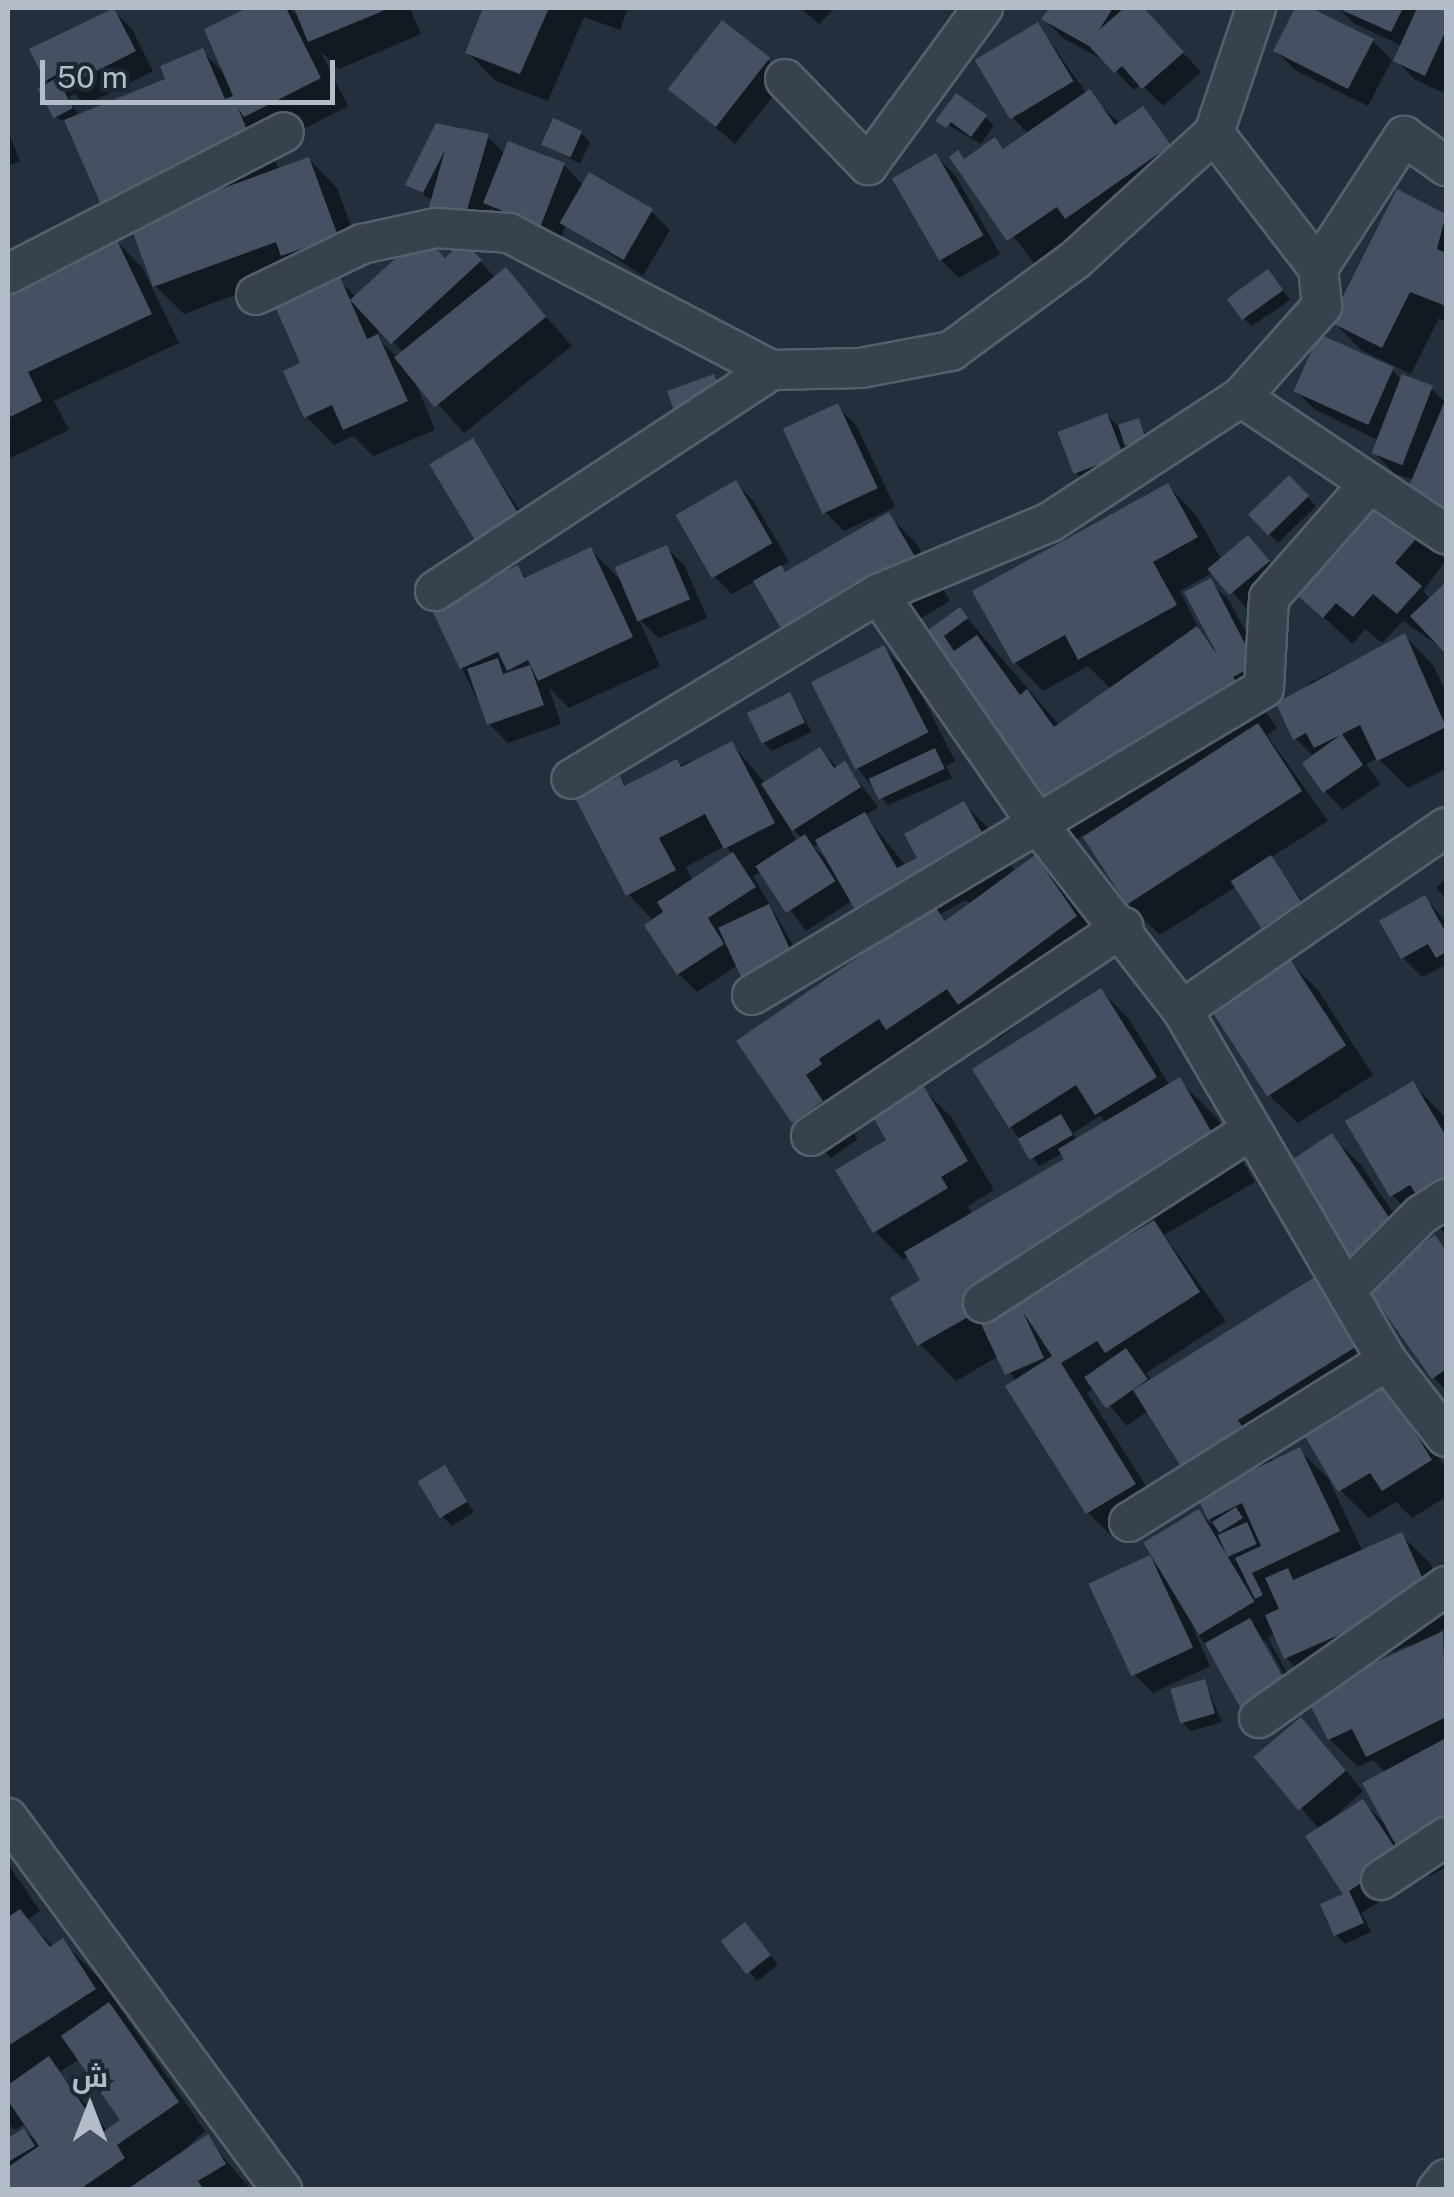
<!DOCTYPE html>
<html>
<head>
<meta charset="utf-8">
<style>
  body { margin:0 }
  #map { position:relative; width:1454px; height:2197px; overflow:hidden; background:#242f3e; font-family:"Public Sans",Cairo,sans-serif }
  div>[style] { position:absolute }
  .shadow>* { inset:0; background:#0007; transform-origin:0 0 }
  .building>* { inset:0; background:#455162; transform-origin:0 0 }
  .roads { filter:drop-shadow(2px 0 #565f6c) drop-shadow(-2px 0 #565f6c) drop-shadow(0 2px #565f6c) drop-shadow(0 -2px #565f6c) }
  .minor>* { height:38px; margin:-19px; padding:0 19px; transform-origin:19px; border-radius:19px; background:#38414e }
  span { translate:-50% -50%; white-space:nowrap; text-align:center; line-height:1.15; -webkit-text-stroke:8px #1d2633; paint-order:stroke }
  .frame { position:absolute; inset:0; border:10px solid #b4bcc9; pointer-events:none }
  .north { position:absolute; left:40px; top:2057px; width:100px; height:100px; -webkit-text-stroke:8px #1d2633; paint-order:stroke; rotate:0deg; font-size:28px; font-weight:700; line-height:40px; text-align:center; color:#b4bcc9 }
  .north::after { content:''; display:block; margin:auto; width:35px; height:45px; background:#b4bcc9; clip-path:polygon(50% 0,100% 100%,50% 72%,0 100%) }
  .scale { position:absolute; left:40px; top:60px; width:295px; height:45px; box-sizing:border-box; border:5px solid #b4bcc9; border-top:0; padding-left:12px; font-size:30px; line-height:35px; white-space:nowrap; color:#b4bcc9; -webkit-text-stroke:8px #1d2633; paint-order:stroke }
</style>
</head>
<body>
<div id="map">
  <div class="shadow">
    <i style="clip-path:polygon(253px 8px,290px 8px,301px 19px,297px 8px,410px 8px,421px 34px,339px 69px,320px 51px,348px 106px,269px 147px,279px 170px,309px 159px,337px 188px,365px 264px,311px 283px,300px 271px,184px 314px,152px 283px,137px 235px,105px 207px,68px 123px,56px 117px,47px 79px,113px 10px,132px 29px,153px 71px,86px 105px,75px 94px,69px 97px,79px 117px,168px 80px,202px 51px,226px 75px,207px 30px)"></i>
    <i style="clip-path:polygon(486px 8px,628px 8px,620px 30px,584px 17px,548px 101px,496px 81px,468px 53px)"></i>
    <i style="clip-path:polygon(801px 8px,835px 8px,819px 24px)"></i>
    <i style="clip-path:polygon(1051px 8px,1141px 8px,1201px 72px,1163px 106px,1141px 84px,1134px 90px,1107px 62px,1063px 38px,1044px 19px)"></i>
    <i style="clip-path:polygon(1298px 8px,1373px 41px,1392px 60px,1368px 106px,1295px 70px,1276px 51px)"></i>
    <i style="clip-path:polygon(1338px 8px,1446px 8px,1444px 93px,1414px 79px,1396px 60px,1402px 46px,1355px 24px)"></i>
    <i style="clip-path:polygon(1038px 25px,1087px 94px,1121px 124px,1142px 109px,1197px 175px,1095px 245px,1038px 268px,952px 158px,965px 161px,995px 140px,1005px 150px,1029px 134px,1013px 118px)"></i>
    <i style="clip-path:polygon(768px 60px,787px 79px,735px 144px,670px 88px)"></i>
    <i style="clip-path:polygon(985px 117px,994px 125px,981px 144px,939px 120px)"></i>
    <i style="clip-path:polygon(454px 126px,487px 136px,505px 154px,564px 165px,584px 186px,651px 211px,670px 230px,643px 276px,566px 225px,555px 255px,491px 208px,484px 235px,450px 225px,433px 201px,408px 184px)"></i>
    <i style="clip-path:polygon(8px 132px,20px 161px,8px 166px)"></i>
    <i style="clip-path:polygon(581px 133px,590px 142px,580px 164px,544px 144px)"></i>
    <i style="clip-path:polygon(936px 156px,955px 175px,1000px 254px,959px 278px,940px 259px)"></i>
    <i style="clip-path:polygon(1398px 193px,1446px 217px,1446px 322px,1439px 318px,1411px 374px,1361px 350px,1333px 321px)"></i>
    <i style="clip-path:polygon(114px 239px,142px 267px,179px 343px,54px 401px,69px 430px,10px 458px,8px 289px)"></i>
    <i style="clip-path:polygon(evenodd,463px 244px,496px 278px,505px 270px,572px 346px,464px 433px,413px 376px,435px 430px,373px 456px,353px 436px,334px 445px,306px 416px,304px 364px,339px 280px,356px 297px,445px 261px,463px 244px,375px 323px,403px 352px,397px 357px,382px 342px,375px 323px)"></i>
    <i style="clip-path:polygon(1276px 281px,1290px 300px,1252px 326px,1243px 318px)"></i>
    <i style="clip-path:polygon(1392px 370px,1402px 380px,1431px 388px,1446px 403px,1446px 530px,1414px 480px,1394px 473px,1375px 454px,1380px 441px,1314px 409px,1295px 390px)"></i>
    <i style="clip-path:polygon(837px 406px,856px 425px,895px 507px,844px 531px,825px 512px)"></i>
    <i style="clip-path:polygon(1107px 415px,1119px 427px,1138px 421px,1154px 448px,1095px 492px,1076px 473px)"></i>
    <i style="clip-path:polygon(472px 441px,539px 539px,499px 564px)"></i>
    <i style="left:1289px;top:478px;width:39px;height:53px;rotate:46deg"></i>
    <i style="clip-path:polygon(736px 483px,754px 502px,789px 562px,780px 567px,787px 574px,888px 515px,916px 543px,950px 601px,894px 634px,878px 619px,812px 657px,784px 629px,755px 581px,732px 594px,713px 575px)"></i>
    <i style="clip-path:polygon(1168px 486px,1196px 515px,1222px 560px,1248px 538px,1287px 582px,1250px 612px,1214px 572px,1180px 591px,1202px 635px,1220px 653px,1210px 582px,1229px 600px,1273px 684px,1253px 694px,1277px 728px,1267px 735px,1328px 821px,1270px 858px,1319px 922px,1280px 947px,1237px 886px,1160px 935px,1131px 907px,1084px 835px,1071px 844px,916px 642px,960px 610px,1060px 726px,1112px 690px,1088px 666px,1043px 691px,1015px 662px)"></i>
    <i style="clip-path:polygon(1420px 534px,1446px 560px,1423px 591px,1431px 600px,1446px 586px,1446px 651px,1403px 621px,1382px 643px,1365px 629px,1353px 644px,1294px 590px)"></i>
    <i style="clip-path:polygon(666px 547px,685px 566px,707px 618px,659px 638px,638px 618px,660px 666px,569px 708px,549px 688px,561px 724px,508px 743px,489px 724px,462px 668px,518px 568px,528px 579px,591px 550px,624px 584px)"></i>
    <i style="clip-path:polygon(1405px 636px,1433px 665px,1446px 692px,1446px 769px,1408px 788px,1378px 758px,1366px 764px,1380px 784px,1343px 810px,1325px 791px,1314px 757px,1295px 738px,1309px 683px)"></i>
    <i style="clip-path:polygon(883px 648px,912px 676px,955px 761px,946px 766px,952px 778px,888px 805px,857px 768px)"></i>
    <i style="clip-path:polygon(790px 695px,812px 732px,772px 751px,763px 742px)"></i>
    <i style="clip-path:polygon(evenodd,732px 744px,766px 784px,820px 750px,838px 768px,845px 764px,878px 807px,865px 815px,906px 866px,920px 859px,964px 804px,992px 832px,1015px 872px,1035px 858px,1071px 895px,1112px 954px,997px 1040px,983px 1026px,841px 1113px,858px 1139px,831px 1158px,794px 1121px,739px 1042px,887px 940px,852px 901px,806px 931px,762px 872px,753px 876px,812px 978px,738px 965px,697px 992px,678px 973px,654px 921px,628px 894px,619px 779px,627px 787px,732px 744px,788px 825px,789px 825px,803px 839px,797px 843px,788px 825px,732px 744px,820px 843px,829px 862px,814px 847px,820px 843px,732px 744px,725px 846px,734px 855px,693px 881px,686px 867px,725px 846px,732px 744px,966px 900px,971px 905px,947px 922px,940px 914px,966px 900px)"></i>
    <i style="clip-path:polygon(1446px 879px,1446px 899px,1436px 888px)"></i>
    <i style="clip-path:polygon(1425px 898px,1446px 922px,1446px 965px,1422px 977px,1403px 958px)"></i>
    <i style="clip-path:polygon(1290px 962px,1318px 990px,1373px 1075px,1298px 1123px,1269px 1095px,1214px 1010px)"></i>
    <i style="clip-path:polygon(evenodd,1101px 991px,1129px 1019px,1170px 1086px,1180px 1081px,1216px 1117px,1255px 1182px,1164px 1235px,1226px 1321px,1146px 1373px,1152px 1381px,1318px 1278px,1388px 1372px,1265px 1449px,1273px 1463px,1299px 1450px,1328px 1478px,1363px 1552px,1401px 1535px,1430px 1563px,1446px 1600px,1446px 1628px,1439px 1631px,1446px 1638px,1446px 1867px,1429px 1876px,1406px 1853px,1418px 1876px,1362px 1913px,1371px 1932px,1345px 1944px,1336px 1935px,1347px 1895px,1320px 1830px,1257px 1757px,1320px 1739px,1363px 1791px,1322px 1828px,1363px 1802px,1387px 1826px,1386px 1773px,1373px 1760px,1358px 1767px,1330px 1739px,1411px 1644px,1315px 1686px,1286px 1658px,1276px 1634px,1268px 1638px,1303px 1703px,1261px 1726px,1191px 1624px,1210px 1666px,1153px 1693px,1134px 1674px,1149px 1558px,1158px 1567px,1199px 1512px,1214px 1527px,1149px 1410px,1127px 1426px,1095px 1388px,1087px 1393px,1163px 1513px,1117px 1541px,1088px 1513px,1009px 1386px,1016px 1382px,999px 1356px,956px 1381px,920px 1344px,924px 1281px,909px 1256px,903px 1260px,875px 1231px,890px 1141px,922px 1088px,951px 1117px,994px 1190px,968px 1206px,973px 1215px,1068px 1160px,1064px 1153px,1039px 1166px,1010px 1126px,1101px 991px,1100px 1116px,1107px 1123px,1077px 1140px,1073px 1133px,1100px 1116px,1101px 991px,1260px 1641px,1266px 1641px,1294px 1693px,1290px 1696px,1260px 1641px)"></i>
    <i style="clip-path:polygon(1413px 1084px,1446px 1118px,1446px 1237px,1437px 1222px,1421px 1224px,1392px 1195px)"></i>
    <i style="clip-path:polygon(1331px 1136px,1360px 1164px,1418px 1249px,1434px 1238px,1446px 1250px,1446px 1390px,1434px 1378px)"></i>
    <i style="clip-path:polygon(1385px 1386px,1413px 1415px,1446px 1469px,1446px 1497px,1412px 1518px,1396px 1502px,1369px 1518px,1340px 1490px)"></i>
    <i style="clip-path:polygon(444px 1469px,474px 1512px,452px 1526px,443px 1517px)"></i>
    <i style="clip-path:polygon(1205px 1682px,1222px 1722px,1191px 1731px,1182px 1722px)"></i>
    <i style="clip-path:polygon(evenodd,8px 1864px,40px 1911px,27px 1920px,54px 1947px,62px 1941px,99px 1978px,205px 2131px,174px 2159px,207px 2137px,251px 2190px,8px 2190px,8px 2141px,24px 2131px,40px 2143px,26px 2123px,15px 2130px,8px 2123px,8px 1864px,80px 2059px,123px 2121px,108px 2132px,60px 2072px,80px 2059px)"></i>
    <i style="clip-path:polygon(754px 1934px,778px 1965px,757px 1981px,724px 1941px)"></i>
  </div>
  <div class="building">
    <i style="clip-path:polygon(114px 8px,136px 51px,65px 87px,58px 74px,45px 81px,29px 49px)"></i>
    <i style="clip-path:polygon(247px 8px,286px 8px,321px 78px,244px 117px,238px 108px,254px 147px,103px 209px,64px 120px,165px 79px,160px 66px,203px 48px,225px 99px,233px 96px,204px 29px)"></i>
    <i style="clip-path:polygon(294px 8px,390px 8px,308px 42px)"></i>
    <i style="clip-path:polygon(483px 8px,549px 8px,520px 74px,465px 53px)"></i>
    <i style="clip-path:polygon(1049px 8px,1113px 8px,1099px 30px,1124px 8px,1144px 8px,1184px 52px,1142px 89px,1122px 66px,1114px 73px,1089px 46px,1041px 19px)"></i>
    <i style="clip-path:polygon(1295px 8px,1311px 8px,1374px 39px,1348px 89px,1273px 51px)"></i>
    <i style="clip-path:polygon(1337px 8px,1403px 8px,1391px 32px)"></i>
    <i style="clip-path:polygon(1417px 8px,1446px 8px,1446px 30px,1425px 76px,1393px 61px)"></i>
    <i style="left:722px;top:20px;width:61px;height:88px;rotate:38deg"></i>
    <i style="left:1038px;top:22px;width:69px;height:74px;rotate:59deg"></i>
    <i style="left:57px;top:78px;width:34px;height:22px;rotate:62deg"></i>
    <i style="clip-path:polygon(1090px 89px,1115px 125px,1143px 106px,1171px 145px,1065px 219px,1057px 207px,1007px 241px,949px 157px,958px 150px,964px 159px,995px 137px,1003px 149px)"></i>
    <i style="clip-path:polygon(956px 93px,987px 115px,971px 137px,951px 122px,946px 128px,935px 121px)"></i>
    <i style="left:553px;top:118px;width:32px;height:29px;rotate:24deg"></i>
    <i style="clip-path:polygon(436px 123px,489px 134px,465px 217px,429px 207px,445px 150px,423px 193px,405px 185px)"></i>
    <i style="clip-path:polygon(508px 141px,565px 163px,536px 238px,503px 224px,508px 213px,483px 203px)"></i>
    <i style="left:936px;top:153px;width:95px;height:51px;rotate:60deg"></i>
    <i style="clip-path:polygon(309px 157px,338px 236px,281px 256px,276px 242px,153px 287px,129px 222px)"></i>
    <i style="left:589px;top:172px;width:74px;height:59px;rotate:30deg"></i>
    <i style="clip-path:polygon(1397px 189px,1446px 214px,1437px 249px,1446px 253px,1446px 306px,1410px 292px,1382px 348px,1330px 322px)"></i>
    <i style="clip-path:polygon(422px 234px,445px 258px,463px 241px,482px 260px,391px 344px,350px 300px)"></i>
    <i style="clip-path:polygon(115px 236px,152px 314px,28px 372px,42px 401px,8px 418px,8px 286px)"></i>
    <i style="left:506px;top:267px;width:64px;height:144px;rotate:51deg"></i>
    <i style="left:1268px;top:269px;width:26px;height:51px;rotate:54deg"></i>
    <i style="clip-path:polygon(340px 277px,367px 339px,378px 334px,408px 401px,343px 430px,332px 405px,304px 418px,283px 371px,300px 363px,275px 306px)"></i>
    <i style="left:1319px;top:334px;width:82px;height:63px;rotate:24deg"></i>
    <i style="left:714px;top:374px;width:23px;height:50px;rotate:70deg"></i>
    <i style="left:1402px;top:374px;width:33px;height:85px;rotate:21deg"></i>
    <i style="left:838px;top:403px;width:94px;height:61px;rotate:65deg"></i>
    <i style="clip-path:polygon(1444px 403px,1446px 405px,1446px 516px,1404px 498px)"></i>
    <i style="left:1107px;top:413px;width:45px;height:53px;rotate:69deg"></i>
    <i style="left:1139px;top:418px;width:22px;height:22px;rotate:72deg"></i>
    <i style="left:473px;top:438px;width:96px;height:51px;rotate:59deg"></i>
    <i style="left:1289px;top:475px;width:29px;height:57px;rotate:46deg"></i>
    <i style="left:736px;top:480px;width:73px;height:70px;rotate:60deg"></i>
    <i style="clip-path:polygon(1168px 483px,1198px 537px,1153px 562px,1177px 605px,1078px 660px,1065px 635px,1013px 664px,972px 591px)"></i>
    <i style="clip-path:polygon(1376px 492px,1422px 532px,1395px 563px,1422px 586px,1397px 614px,1373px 594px,1353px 617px,1336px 603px,1323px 618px,1291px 590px)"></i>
    <i style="clip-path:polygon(889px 512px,924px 572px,853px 589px,782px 630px,753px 581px,781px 565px,785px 572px)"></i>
    <i style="left:1248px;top:535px;width:34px;height:53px;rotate:50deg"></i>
    <i style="left:667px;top:545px;width:59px;height:57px;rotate:67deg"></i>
    <i style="clip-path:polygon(591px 547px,633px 637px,538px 681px,528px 660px,507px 671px,498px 652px,460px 669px,430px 606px,518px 565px,524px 578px)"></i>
    <i style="clip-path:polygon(1211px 578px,1256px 665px,1233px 677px,1242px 690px,1033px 809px,913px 641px,960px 607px,968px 618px,944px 636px,954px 651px,977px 635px,1020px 695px,1027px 689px,1054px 727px,1197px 626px,1217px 654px,1184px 592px)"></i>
    <i style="clip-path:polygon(1446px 582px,1446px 654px,1410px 616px)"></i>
    <i style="clip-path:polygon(1405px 633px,1446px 727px,1377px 761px,1360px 725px,1342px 734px,1363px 765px,1323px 793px,1302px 763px,1340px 735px,1314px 748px,1306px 733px,1293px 740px,1276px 703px)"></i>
    <i style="left:884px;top:645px;width:98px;height:82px;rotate:63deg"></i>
    <i style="clip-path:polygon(498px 658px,503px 674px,530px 665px,544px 705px,487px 725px,467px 669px)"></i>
    <i style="left:790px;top:692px;width:34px;height:48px;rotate:64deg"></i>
    <i style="left:1258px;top:723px;width:81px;height:209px;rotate:57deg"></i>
    <i style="clip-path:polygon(732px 741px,775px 823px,724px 849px,705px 814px,659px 838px,676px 870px,626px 896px,576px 800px,620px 776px,624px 786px,677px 759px,681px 767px)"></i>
    <i style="clip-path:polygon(820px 747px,834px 768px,845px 761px,861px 787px,792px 831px,761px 784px)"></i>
    <i style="left:935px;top:748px;width:23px;height:73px;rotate:65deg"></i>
    <i style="clip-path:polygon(964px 801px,994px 853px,858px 915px,815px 840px,865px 812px,897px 868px,917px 858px,904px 834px)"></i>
    <i style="left:805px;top:834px;width:56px;height:59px;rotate:57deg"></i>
    <i style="clip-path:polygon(733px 852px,756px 887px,708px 918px,724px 944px,677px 975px,644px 925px,663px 912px,657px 902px)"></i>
    <i style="clip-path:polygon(1035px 855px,1077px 916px,958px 1005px,947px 989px,886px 1030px,879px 1019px,819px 1059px,822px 1064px,806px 1075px,823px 1101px,792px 1123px,736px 1041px,934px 905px,945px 921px)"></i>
    <i style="left:1271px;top:855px;width:56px;height:48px;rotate:57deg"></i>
    <i style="clip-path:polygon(1425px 895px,1446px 933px,1446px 952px,1436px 958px,1428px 944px,1401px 959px,1379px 921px)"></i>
    <i style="left:769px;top:904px;width:61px;height:56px;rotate:65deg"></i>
    <i style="left:1290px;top:959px;width:103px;height:94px;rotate:57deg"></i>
    <i style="clip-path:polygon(1101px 988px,1157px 1077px,1095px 1115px,1076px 1085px,1009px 1128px,972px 1069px)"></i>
    <i style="clip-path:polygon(1180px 1077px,1219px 1145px,970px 1289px,982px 1309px,917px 1346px,890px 1298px,920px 1280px,904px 1252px,1064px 1159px,1058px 1149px)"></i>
    <i style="clip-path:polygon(1413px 1081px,1446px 1136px,1446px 1184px,1420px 1200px,1410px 1185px,1390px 1197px,1345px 1121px)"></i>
    <i style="clip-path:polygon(923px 1085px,968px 1161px,941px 1177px,948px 1188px,873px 1233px,835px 1170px,886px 1140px,872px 1115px)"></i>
    <i style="left:1061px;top:1114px;width:24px;height:50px;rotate:60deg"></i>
    <i style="left:1332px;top:1133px;width:115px;height:60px;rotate:56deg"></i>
    <i style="clip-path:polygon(1154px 1220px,1200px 1292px,1105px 1353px,1097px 1341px,1061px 1363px,1136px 1484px,1086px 1514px,1005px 1386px,1052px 1356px,1023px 1312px,1044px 1358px,1005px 1375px,981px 1324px)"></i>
    <i style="clip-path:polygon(1435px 1235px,1446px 1251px,1446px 1369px,1432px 1379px,1364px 1284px)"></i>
    <i style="clip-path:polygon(1318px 1275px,1362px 1343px,1238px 1420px,1249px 1437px,1186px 1475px,1133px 1390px)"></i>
    <i style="left:1126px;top:1348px;width:38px;height:51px;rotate:55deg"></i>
    <i style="clip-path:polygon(1385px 1383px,1432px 1460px,1382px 1491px,1370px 1473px,1338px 1492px,1303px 1433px)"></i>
    <i style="clip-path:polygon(1300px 1447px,1340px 1531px,1252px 1573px,1263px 1595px,1255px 1599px,1235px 1558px,1261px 1546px,1242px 1503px,1208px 1520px,1197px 1497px)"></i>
    <i style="left:445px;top:1465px;width:43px;height:32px;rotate:59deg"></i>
    <i style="left:1236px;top:1507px;width:13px;height:28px;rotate:58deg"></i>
    <i style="left:1199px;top:1509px;width:108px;height:65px;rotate:59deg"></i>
    <i style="left:1247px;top:1522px;width:24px;height:32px;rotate:66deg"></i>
    <i style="clip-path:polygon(1402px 1532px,1430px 1595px,1284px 1659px,1265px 1615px,1279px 1609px,1265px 1578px,1288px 1568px,1293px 1580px)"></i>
    <i style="left:1150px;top:1555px;width:102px;height:68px;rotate:65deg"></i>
    <i style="left:1250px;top:1618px;width:75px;height:52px;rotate:61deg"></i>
    <i style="clip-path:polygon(1443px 1631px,1446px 1717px,1366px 1757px,1352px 1729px,1328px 1740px,1305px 1695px)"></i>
    <i style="left:1205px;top:1679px;width:36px;height:36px;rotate:74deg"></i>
    <i style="left:1301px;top:1717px;width:70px;height:62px;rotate:50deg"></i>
    <i style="clip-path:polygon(1446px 1738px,1446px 1823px,1398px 1849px,1362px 1783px)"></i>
    <i style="clip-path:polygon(1363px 1799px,1401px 1857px,1349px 1891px,1364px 1923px,1334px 1936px,1320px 1904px,1343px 1894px,1305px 1836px)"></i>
    <i style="clip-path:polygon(20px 1909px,50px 1947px,63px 1938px,96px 1989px,8px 2046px,8px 1917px)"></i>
    <i style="left:745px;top:1922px;width:42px;height:31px;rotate:52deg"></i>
    <i style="clip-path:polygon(109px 2002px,179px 2102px,117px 2145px,125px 2158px,79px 2190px,8px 2190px,8px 2167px,39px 2146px,8px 2101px,8px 2085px,49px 2056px,102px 2133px,120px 2120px,61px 2036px)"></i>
    <i style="clip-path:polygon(24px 2128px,35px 2146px,8px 2162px,8px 2138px)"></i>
    <i style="clip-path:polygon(208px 2134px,226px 2164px,198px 2181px,204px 2190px,126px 2190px)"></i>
  </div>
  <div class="roads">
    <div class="minor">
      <i style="left:785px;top:79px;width:120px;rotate:46deg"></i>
      <i style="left:868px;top:165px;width:195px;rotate:-53.8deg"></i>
      <i style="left:1214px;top:133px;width:132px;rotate:-71.4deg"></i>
      <i style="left:1318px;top:268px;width:158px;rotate:-56.9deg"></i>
      <i style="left:1404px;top:136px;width:52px;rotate:35.5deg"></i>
      <i style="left:8px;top:274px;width:310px;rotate:-27.2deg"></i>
      <i style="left:256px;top:295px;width:118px;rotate:-25.7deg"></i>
      <i style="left:362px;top:244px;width:76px;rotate:-12.2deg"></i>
      <i style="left:436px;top:228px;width:73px;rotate:3.9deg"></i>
      <i style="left:509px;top:233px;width:296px;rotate:27.6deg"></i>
      <i style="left:1241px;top:397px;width:247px;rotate:33.8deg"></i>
      <i style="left:435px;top:591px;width:402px;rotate:-33.3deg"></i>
      <i style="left:771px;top:370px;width:90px;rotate:-1.3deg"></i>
      <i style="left:861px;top:368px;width:92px;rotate:-10.7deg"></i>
      <i style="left:951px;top:351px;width:154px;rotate:-36.3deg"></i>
      <i style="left:1075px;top:260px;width:188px;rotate:-42.4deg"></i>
      <i style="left:1214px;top:133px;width:170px;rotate:52.4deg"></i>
      <i style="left:1318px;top:268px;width:38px;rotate:84deg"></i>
      <i style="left:1322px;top:306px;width:122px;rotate:131.7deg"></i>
      <i style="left:1241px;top:397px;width:228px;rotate:146.8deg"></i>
      <i style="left:1050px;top:522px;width:186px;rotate:157.3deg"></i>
      <i style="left:878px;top:594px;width:358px;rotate:148.9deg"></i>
      <i style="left:878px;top:594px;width:284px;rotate:55.2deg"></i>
      <i style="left:1040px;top:827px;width:232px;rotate:52.2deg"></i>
      <i style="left:1182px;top:1010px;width:406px;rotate:59.7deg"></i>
      <i style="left:1387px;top:1361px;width:96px;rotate:52.2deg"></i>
      <i style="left:752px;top:995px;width:597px;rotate:-30.95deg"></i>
      <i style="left:1264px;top:688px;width:90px;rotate:-86.8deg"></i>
      <i style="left:1269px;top:598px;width:152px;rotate:-48.7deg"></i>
      <i style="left:1182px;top:1010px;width:321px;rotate:-34.7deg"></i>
      <i style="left:811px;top:1136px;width:376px;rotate:-33.8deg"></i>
      <i style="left:1347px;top:1289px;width:105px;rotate:-45deg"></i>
      <i style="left:1421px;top:1215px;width:30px;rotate:-33deg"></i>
      <i style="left:983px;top:1303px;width:319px;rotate:-32.8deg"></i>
      <i style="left:1129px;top:1522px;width:304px;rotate:-32deg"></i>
      <i style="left:1259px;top:1718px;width:229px;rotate:-35.2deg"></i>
      <i style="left:8px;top:1818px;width:462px;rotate:53.6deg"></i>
      <i style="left:1381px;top:1880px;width:78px;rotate:-33.5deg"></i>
      <i style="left:1437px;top:2190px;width:14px;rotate:-51deg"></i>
    </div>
  </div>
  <div class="frame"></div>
  <div class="north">ش</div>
  <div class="scale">50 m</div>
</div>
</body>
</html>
